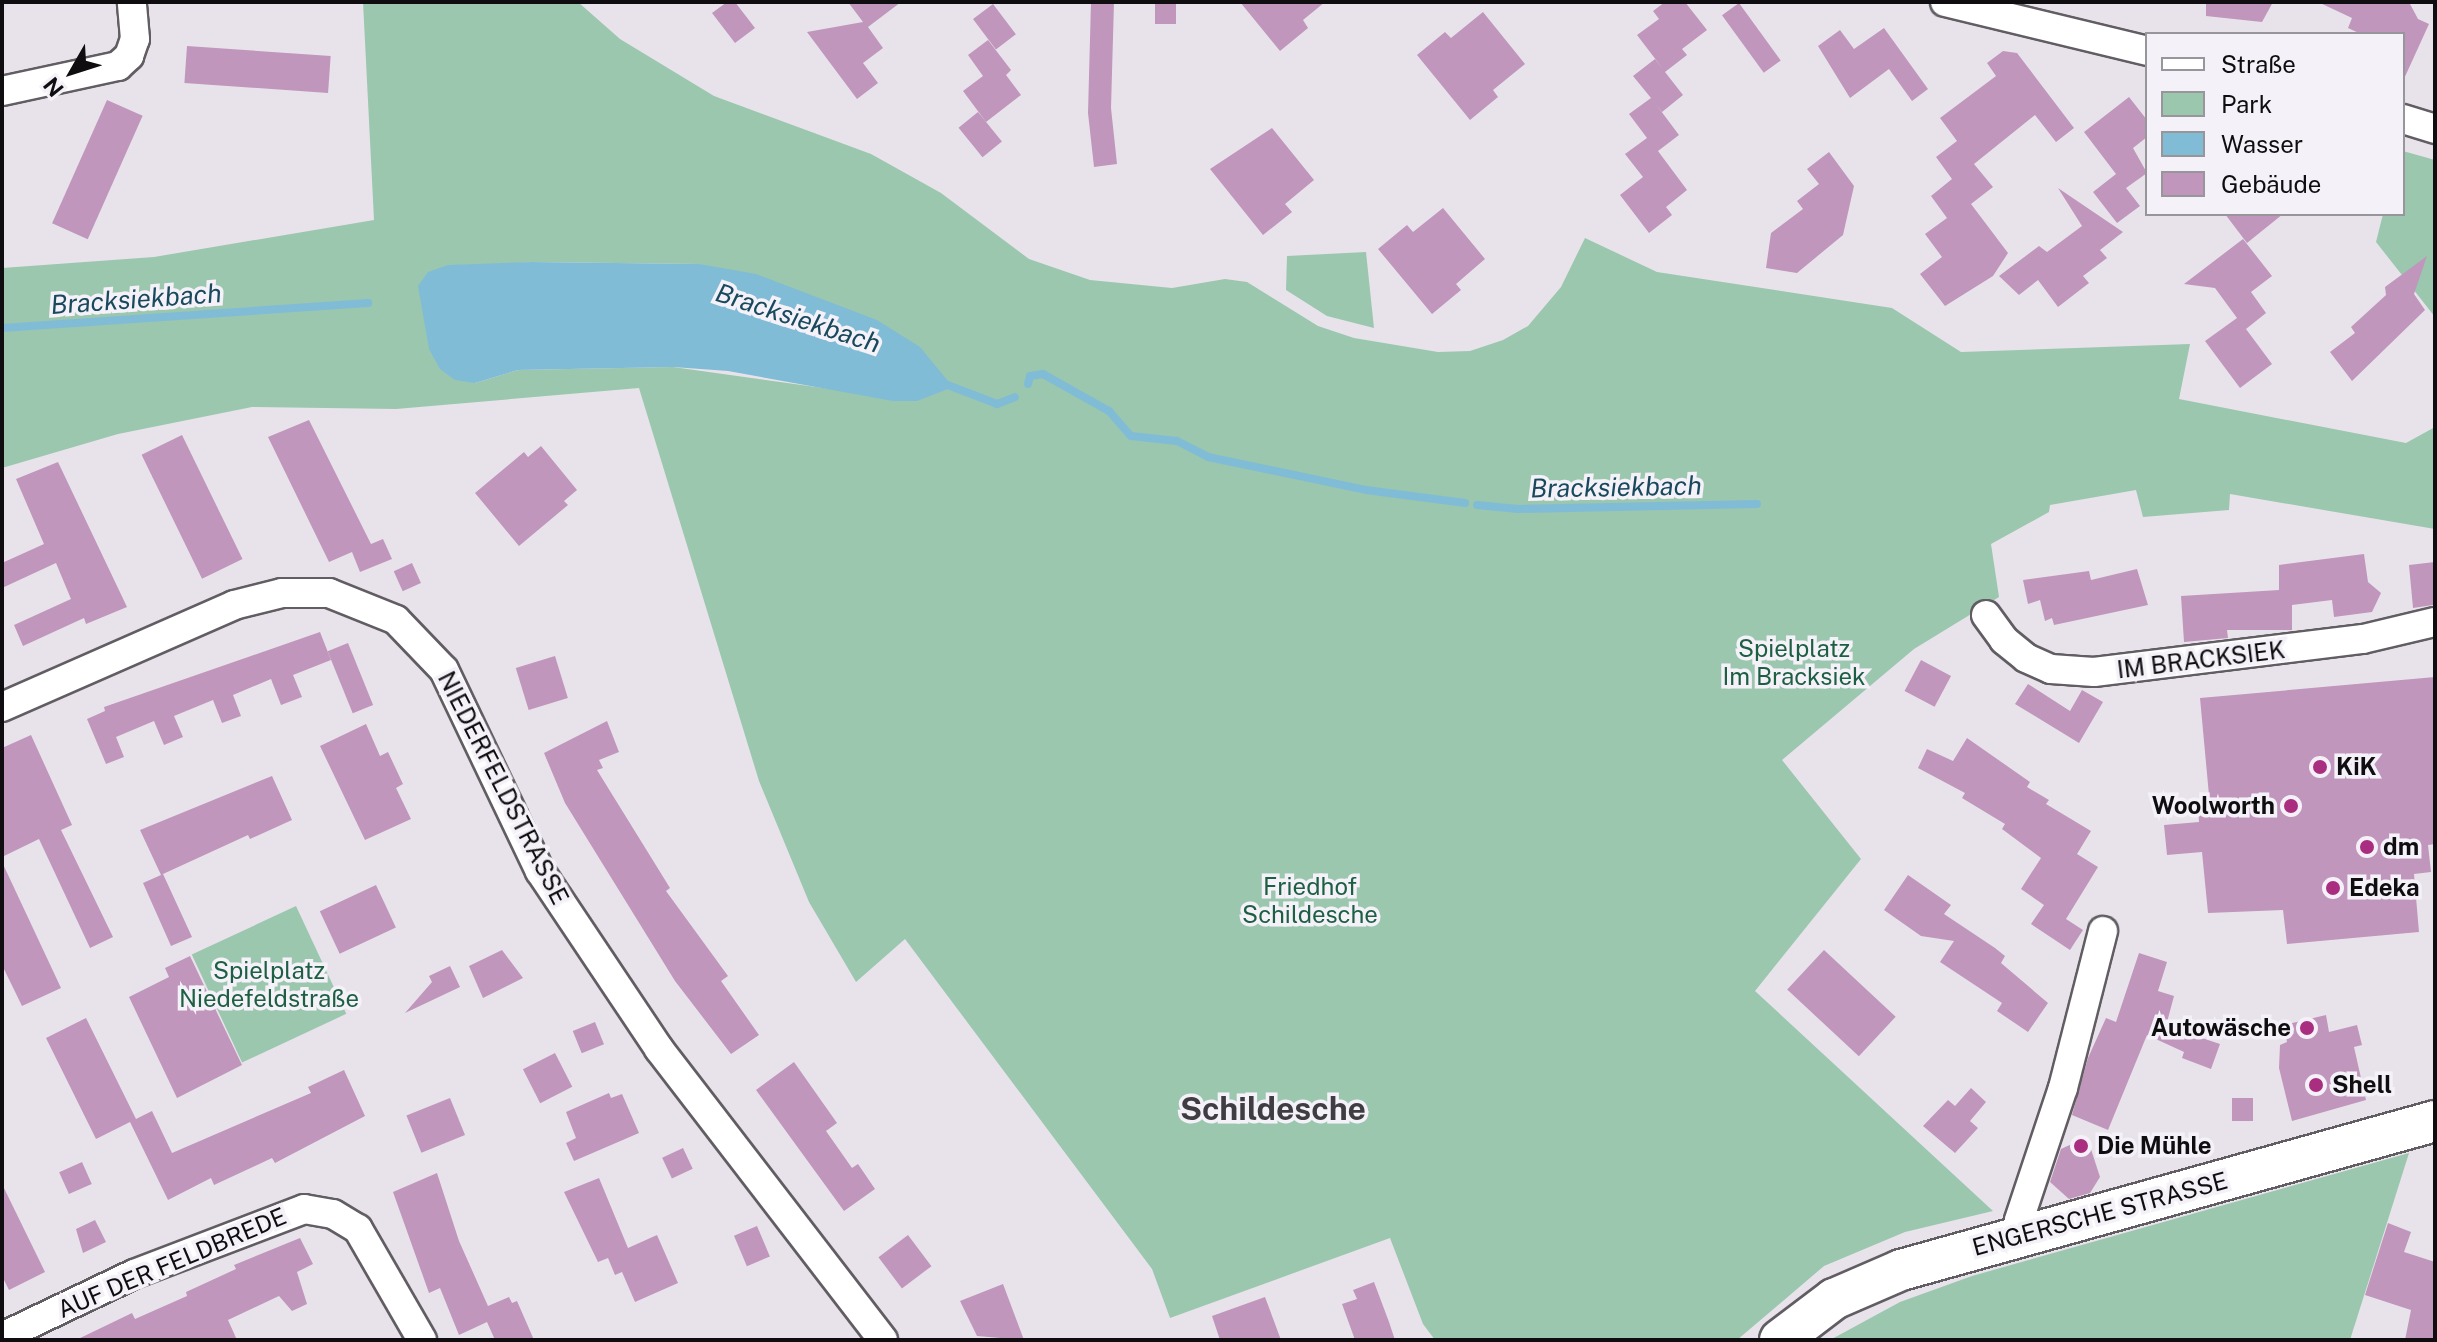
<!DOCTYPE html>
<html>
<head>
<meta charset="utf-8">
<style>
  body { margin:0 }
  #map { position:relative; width:2437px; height:1342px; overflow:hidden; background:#e8e3ea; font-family:"Public Sans",sans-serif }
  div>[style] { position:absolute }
  .green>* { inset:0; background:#9bc7af; transform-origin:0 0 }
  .water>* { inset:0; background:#81bcd7 }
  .stream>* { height:8px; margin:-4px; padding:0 4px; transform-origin:4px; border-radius:4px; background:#81bcd7 }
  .building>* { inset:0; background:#c096bc; transform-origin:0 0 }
  .roads { filter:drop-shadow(2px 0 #615d63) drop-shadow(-2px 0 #615d63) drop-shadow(0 2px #615d63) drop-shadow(0 -2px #615d63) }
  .minor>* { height:28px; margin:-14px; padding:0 14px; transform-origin:14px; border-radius:14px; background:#fff }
  .secondary>* { height:40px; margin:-20px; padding:0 20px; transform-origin:20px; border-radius:20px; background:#fff }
  .dots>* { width:22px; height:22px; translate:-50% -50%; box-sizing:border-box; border:4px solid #f5f1f8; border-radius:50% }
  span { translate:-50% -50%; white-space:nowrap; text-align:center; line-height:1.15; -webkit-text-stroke:7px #f5f1f8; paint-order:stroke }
  .park-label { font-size:24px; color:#1c5f42 }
  .street-label { font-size:24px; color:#0f0d0f }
  .poi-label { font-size:24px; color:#0f0d0f; font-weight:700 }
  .left { translate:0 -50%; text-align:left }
  .right { translate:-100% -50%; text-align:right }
  .water-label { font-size:26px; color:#18495d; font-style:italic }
  .district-label { font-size:32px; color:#403d42; font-weight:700 }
  .frame { position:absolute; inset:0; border:4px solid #0f0d0f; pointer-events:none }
  .legend { position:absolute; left:2145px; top:32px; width:260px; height:184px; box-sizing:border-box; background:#f5f1f8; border:2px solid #99969b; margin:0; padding:10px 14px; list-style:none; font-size:24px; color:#0f0d0f }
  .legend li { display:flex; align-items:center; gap:16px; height:40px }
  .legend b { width:40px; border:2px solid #99969b }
  .north { position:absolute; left:32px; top:32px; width:80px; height:80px; -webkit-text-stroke:6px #f5f1f8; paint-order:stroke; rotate:231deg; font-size:22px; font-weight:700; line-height:32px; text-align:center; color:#0f0d0f }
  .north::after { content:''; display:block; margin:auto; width:28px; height:36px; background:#0f0d0f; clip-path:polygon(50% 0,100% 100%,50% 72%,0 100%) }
</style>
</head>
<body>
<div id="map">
  <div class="green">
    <i style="clip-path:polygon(evenodd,363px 2px,578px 2px,620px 39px,714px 96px,871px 154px,941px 193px,1029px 259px,1090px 280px,1172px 288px,1225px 279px,1247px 282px,1318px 326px,1354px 338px,1438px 352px,1470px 351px,1503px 340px,1528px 326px,1561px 287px,1585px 238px,1657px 272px,1892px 308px,1961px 352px,2190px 344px,2179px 399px,2406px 443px,2435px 427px,2435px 529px,2230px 494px,2229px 510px,2143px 517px,2136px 490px,2050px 505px,2049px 512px,1991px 544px,1999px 597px,1914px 649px,1782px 760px,1861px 859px,1755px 991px,1993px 1211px,1905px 1232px,1824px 1266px,1737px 1340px,1435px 1340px,1423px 1324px,1390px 1238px,1170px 1318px,1152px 1269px,905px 939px,856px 982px,809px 902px,759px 781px,639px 388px,396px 409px,252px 407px,118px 434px,2px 468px,2px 268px,154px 257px,374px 220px,363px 2px,532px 262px,699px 264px,917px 401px,673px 367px,518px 370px,475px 383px,495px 265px,532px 262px)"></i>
    <i style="clip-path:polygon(2403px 151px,2435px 160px,2435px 317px,2376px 242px,2383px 214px,2403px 214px)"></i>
    <i style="clip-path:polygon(1366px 252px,1374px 328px,1327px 316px,1286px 290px,1287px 256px)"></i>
    <i style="left:296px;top:906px;width:119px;height:115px;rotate:65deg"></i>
    <i style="clip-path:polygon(2409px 1153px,2350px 1340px,1830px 1340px,1900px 1302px,1972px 1276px)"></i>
  </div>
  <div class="water">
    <i style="clip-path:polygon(532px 262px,699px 264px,756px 274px,877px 320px,920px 347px,953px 387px,917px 401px,893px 401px,728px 371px,673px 367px,518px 370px,475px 383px,455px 380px,440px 369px,429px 349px,418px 286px,428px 272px,448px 265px)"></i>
  </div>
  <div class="stream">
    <i style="left:2px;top:328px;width:367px;rotate:-3.9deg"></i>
    <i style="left:945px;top:384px;width:56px;rotate:21deg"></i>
    <i style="left:997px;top:404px;width:19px;rotate:-21deg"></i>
    <i style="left:1028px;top:384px;width:8px;rotate:-76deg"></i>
    <i style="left:1030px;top:376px;width:13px;rotate:-9deg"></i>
    <i style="left:1043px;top:374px;width:76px;rotate:29.3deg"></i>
    <i style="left:1109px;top:411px;width:33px;rotate:49deg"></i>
    <i style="left:1131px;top:436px;width:46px;rotate:6.2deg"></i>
    <i style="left:1177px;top:441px;width:35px;rotate:27deg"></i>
    <i style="left:1208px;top:457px;width:161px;rotate:11.8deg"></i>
    <i style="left:1366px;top:490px;width:100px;rotate:7.5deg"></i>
    <i style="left:1477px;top:505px;width:41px;rotate:5.6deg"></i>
    <i style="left:1518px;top:509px;width:239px;rotate:-1.2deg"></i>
  </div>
  <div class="building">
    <i style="clip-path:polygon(727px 2px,735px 2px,755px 28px,735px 43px,712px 13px)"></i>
    <i style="clip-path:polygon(848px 2px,901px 2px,868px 27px,883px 48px,863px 63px,878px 83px,857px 99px,807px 32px,863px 22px)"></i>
    <i style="clip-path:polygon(1091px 2px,1114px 2px,1111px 108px,1117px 164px,1094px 167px,1088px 113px)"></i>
    <i style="left:1155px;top:2px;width:21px;height:22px"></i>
    <i style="clip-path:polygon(1240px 2px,1325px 2px,1303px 20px,1308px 28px,1280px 51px)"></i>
    <i style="clip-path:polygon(1665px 2px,1685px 2px,1707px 30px,1682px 49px,1687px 55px,1665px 72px,1683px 95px,1662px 112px,1655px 103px,1679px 135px,1658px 151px,1687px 190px,1666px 207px,1672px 215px,1649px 233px,1620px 195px,1643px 177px,1625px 154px,1647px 138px,1629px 114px,1651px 98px,1633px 76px,1655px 59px,1663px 69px,1637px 35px,1659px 19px,1653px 11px)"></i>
    <i style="clip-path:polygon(2206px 2px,2273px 2px,2262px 22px,2206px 16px)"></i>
    <i style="clip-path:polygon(2318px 2px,2409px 2px,2418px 19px,2429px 24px,2403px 81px,2403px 34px,2361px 34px,2348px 28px,2352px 18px)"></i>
    <i style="left:1739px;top:3px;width:71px;height:21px;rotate:54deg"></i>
    <i style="left:993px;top:4px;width:38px;height:25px;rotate:53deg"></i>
    <i style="clip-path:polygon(1483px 12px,1525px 64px,1493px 90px,1498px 97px,1470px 120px,1417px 55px,1445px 32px,1451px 38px)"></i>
    <i style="clip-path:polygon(1884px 28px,1928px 89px,1912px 101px,1889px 69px,1850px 98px,1818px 46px,1840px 30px,1854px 49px)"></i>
    <i style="clip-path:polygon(988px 40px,1011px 70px,1006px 75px,1021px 95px,986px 122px,963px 91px,983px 76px,968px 55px)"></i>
    <i style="left:187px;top:46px;width:144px;height:37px;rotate:4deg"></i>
    <i style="clip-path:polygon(2003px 51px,2017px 53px,2074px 128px,2056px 142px,2035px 115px,1974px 164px,1993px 187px,1971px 204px,2008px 253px,1993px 276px,1945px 306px,1920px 274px,1942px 257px,1925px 234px,1947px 218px,1931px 196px,1952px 179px,1936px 157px,1957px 141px,1940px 118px,1996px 76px,1987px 63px)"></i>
    <i style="clip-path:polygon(2129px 97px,2147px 120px,2147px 137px,2133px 148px,2147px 173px,2126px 188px,2140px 206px,2117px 223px,2093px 192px,2116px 174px,2084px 132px)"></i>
    <i style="left:107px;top:100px;width:39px;height:135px;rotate:24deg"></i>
    <i style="left:978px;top:112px;width:38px;height:25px;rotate:51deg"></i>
    <i style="clip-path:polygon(1272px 128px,1314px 180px,1285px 204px,1292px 212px,1263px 235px,1210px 169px)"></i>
    <i style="clip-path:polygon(1829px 152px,1854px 186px,1843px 235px,1797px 273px,1766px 268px,1771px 233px,1803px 209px,1797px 201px,1819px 184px,1807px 169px)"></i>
    <i style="clip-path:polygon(2058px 188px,2123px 232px,2100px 250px,2107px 258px,2083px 276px,2089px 283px,2058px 307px,2038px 280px,2019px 295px,1999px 276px,2039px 246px,2047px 252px,2082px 226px)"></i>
    <i style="clip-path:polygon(1443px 208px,1485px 259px,1456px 284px,1461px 290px,1432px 314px,1378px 249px,1407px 225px,1413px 232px)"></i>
    <i style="clip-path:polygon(2225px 214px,2283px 214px,2247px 243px)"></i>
    <i style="clip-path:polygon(2243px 239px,2272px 276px,2251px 292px,2266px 313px,2246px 329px,2272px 364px,2240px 388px,2205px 341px,2237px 318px,2215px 288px,2184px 284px)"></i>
    <i style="clip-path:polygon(2427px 256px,2414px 294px,2425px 310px,2352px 381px,2330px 352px,2355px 333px,2351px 327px,2386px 295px,2385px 287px)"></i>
    <i style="clip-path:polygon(309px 420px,371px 544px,383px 539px,392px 559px,360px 572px,352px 552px,329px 562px,268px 437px)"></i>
    <i style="left:182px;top:435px;width:138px;height:45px;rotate:64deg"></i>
    <i style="clip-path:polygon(541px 446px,577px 490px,564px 501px,568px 505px,519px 546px,475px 493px,524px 452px,528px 457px)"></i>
    <i style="clip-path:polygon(58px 462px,127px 607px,86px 624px,84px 618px,23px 646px,14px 625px,71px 599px,56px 563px,2px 588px,2px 563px,44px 544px,16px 479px)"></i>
    <i style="clip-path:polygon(2364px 554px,2368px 582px,2381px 593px,2372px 612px,2334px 617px,2332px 600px,2292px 605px,2292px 630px,2227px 630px,2228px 638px,2184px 642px,2181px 596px,2279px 590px,2279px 565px)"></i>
    <i style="clip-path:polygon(2435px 562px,2433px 605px,2413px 608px,2409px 565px)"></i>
    <i style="left:412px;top:563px;width:22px;height:20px;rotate:66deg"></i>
    <i style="clip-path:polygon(2137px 569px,2148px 605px,2054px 625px,2052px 618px,2045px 621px,2040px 600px,2028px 604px,2023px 580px,2089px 571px,2091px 580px)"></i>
    <i style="clip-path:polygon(320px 632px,331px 660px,293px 675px,302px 697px,281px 705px,271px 679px,233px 695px,241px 716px,222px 723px,213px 700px,174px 716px,183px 737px,164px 745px,154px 721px,116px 737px,124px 757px,106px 764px,87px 719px,105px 711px,104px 707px)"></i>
    <i style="left:348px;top:643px;width:67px;height:22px;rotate:68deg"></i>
    <i style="left:555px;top:656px;width:44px;height:41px;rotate:73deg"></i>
    <i style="left:1921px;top:660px;width:34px;height:35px;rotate:28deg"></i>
    <i style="clip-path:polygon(2435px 677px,2435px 844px,2428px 845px,2431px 872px,2414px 874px,2419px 932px,2287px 944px,2283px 910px,2208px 913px,2202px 852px,2167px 855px,2164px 825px,2199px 822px,2198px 807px,2210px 806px,2200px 698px)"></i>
    <i style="clip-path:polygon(2028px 684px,2070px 711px,2082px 690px,2103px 702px,2079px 743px,2015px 704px)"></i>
    <i style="clip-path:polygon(607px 721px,619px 752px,599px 760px,603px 768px,597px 770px,670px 888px,666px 891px,728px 976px,721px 981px,759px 1035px,731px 1054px,675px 981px,565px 803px,544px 753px)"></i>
    <i style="clip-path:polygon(366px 724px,380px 756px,388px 752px,403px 784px,396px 788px,411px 819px,365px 840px,320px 746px)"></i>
    <i style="clip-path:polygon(31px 735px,72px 825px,61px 830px,113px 937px,90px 948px,39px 839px,2px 857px,2px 748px)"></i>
    <i style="clip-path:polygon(1967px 738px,2030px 782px,2027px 787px,2049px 800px,2046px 804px,2091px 831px,2077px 854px,2098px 867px,2066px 919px,2083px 930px,2070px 950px,2031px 924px,2044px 905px,2021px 889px,2041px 858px,2002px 829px,2005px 824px,1962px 798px,1965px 793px,1918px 768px,1927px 749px,1953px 761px)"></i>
    <i style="clip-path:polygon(272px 776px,292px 820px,250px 839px,248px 835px,163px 874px,192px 937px,171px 946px,143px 883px,161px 875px,140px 830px)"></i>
    <i style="clip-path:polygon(2px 862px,61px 988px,22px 1006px,2px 965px)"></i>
    <i style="clip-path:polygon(1908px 875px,1951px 905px,1944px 914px,1995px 948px,2005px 956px,2001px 963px,2048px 1003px,2028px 1032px,1997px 1011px,2002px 1003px,1940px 962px,1954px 941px,1921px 936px,1884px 910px)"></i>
    <i style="left:376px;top:885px;width:47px;height:62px;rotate:65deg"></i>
    <i style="clip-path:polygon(502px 950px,523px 978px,483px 998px,469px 966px)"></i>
    <i style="left:1824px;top:950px;width:98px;height:54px;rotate:43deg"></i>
    <i style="clip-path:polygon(2139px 953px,2167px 962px,2158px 991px,2174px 996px,2166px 1026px,2220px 1044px,2211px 1069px,2182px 1058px,2184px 1052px,2147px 1035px,2108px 1130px,2072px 1115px,2088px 1058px,2106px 1018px,2116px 1022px)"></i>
    <i style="clip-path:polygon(190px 956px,242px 1065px,177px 1098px,129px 997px,169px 977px,165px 968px)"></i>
    <i style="clip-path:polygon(450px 966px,460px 987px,405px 1013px,432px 982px,429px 976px)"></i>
    <i style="clip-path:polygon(2326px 1015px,2329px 1032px,2357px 1025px,2362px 1045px,2354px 1047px,2366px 1100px,2292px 1121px,2279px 1068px,2280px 1045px,2287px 1042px,2284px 1025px)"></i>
    <i style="clip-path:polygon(86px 1018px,136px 1119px,152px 1111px,172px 1153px,311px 1093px,308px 1087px,344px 1070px,365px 1116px,275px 1163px,272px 1158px,214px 1185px,211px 1178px,168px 1200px,130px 1122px,96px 1139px,46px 1038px)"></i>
    <i style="left:595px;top:1022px;width:24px;height:24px;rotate:68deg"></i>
    <i style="left:555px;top:1053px;width:38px;height:36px;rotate:63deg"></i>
    <i style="clip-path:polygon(794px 1062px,837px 1123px,826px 1131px,852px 1168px,858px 1164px,875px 1189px,844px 1211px,756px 1090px)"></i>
    <i style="clip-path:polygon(1971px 1088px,1986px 1102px,1970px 1121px,1978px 1128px,1955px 1153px,1923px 1126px,1948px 1100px,1955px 1106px)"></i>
    <i style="clip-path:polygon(609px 1093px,611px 1098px,622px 1094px,639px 1133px,574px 1161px,566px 1143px,576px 1138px,566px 1112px)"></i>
    <i style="left:450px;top:1098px;width:40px;height:47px;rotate:68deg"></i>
    <i style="left:2232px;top:1098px;width:21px;height:23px"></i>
    <i style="clip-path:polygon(2087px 1137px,2100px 1177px,2090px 1193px,2069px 1199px,2050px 1182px,2061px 1149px)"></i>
    <i style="left:683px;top:1148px;width:23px;height:23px;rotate:65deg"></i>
    <i style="left:82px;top:1162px;width:24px;height:25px;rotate:66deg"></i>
    <i style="clip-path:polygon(437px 1173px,459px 1241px,488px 1306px,509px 1297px,512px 1303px,517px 1301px,534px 1340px,495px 1340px,487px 1322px,459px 1335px,440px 1288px,429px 1293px,393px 1192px)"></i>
    <i style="clip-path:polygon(599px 1178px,628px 1248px,657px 1235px,678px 1283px,635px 1302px,622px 1272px,615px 1275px,608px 1258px,598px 1262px,564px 1192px)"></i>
    <i style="clip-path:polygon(2px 1184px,45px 1272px,9px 1290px,2px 1276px)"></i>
    <i style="clip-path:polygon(95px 1220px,106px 1242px,83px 1253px,76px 1229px)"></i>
    <i style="clip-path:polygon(2388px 1223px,2411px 1232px,2404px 1252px,2435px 1262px,2435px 1340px,2405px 1340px,2411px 1310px,2365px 1295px)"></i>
    <i style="left:757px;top:1226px;width:33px;height:25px;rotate:67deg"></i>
    <i style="left:908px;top:1235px;width:39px;height:37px;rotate:53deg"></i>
    <i style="clip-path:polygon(300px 1238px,313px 1264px,297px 1272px,307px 1304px,292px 1311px,279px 1296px,228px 1320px,237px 1340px,76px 1340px,132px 1313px,135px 1319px,187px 1296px,186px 1292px,236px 1269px,234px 1265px)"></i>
    <i style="clip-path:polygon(1374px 1282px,1389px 1322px,1395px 1340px,1355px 1340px,1342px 1304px,1357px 1299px,1353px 1290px)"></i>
    <i style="clip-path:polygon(1003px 1284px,1024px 1340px,977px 1336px,960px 1301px)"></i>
    <i style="clip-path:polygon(1265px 1297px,1281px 1340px,1220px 1340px,1212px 1316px)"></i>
  </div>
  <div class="roads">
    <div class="minor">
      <i style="left:1945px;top:2px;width:208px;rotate:13.6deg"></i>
      <i style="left:2px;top:91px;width:119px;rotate:-12.2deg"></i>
      <i style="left:118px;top:66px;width:15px;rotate:-42deg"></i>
      <i style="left:129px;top:56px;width:18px;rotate:-71deg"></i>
      <i style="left:135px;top:39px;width:37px;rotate:-95deg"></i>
      <i style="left:2403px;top:119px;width:34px;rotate:17deg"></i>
      <i style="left:1986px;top:615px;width:31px;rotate:54deg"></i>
      <i style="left:2004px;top:640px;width:28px;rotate:39deg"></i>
      <i style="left:2026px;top:658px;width:27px;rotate:24deg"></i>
      <i style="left:2051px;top:669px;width:43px;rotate:4deg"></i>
      <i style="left:2094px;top:672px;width:271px;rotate:-7deg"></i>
      <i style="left:2363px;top:639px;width:74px;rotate:-13.3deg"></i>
      <i style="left:2px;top:707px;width:253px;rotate:-23.7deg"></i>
      <i style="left:234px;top:605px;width:49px;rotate:-14deg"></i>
      <i style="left:282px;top:593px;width:47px"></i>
      <i style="left:329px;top:593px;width:72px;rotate:21.9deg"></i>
      <i style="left:396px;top:620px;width:69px;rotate:46.2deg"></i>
      <i style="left:444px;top:670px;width:223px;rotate:64.5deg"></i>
      <i style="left:540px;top:871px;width:214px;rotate:56.2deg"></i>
      <i style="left:659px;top:1049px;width:367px;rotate:52.4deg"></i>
      <i style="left:2023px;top:1237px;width:17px;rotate:-103deg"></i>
      <i style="left:2019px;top:1220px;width:139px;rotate:-71.6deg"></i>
      <i style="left:2063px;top:1088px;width:162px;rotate:-75.7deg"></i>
      <i style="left:2px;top:1337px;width:146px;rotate:-25.5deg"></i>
      <i style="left:134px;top:1274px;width:182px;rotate:-20.9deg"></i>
      <i style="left:304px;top:1209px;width:29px;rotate:10deg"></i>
      <i style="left:333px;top:1214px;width:29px;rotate:31deg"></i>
      <i style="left:358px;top:1229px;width:128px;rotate:60deg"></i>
    </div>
    <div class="secondary">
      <i style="left:1780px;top:1340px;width:68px;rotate:-37.2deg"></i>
      <i style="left:1834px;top:1299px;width:73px;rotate:-23.4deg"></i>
      <i style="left:1901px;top:1270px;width:554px;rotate:-15.59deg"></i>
    </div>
  </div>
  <div class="dots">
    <i style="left:2320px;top:767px;background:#aa2e80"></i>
    <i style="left:2291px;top:806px;background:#aa2e80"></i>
    <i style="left:2367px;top:847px;background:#aa2e80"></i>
    <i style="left:2333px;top:888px;background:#aa2e80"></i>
    <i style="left:2307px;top:1028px;background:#aa2e80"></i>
    <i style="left:2316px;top:1085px;background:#aa2e80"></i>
    <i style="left:2081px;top:1146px;background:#aa2e80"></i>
  </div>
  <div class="park-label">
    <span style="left:1794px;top:663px">Spielplatz<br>Im Bracksiek</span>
    <span style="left:1310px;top:901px">Friedhof<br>Schildesche</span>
    <span style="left:269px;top:985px">Spielplatz<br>Niedefeldstraße</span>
  </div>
  <div class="street-label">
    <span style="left:2201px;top:660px;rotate:-7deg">IM BRACKSIEK</span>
    <span style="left:503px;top:788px;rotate:63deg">NIEDERFELDSTRASSE</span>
    <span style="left:2100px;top:1214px;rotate:-15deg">ENGERSCHE STRASSE</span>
    <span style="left:172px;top:1263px;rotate:-23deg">AUF DER FELDBREDE</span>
  </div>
  <div class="poi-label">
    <span class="left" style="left:2336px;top:767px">KiK</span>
    <span class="right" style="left:2275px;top:806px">Woolworth</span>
    <span class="left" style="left:2383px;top:847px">dm</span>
    <span class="left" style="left:2349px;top:888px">Edeka</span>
    <span class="right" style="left:2291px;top:1028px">Autowäsche</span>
    <span class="left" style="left:2332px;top:1085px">Shell</span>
    <span class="left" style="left:2097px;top:1146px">Die Mühle</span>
  </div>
  <div class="water-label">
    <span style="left:136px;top:299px;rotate:-4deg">Bracksiekbach</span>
    <span style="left:798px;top:318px;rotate:18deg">Bracksiekbach</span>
    <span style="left:1616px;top:487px;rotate:-1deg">Bracksiekbach</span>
  </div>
  <div class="district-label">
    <span style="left:1273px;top:1109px">Schildesche</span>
  </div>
  <div class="frame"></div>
  <ul class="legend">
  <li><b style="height:10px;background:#fff"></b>Straße</li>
  <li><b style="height:22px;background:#9bc7af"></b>Park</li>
  <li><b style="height:22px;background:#81bcd7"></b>Wasser</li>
  <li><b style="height:22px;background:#c096bc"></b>Gebäude</li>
  </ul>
  <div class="north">N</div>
</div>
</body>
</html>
